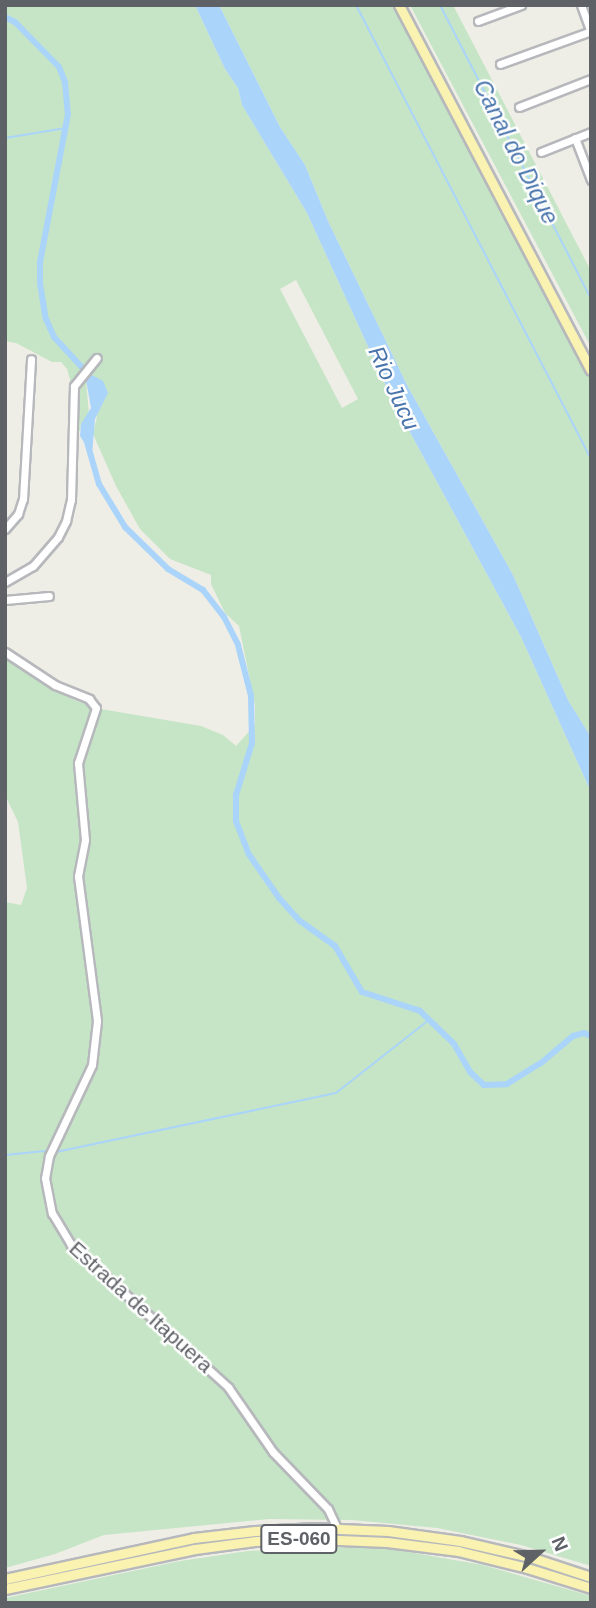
<!DOCTYPE html>
<html>
<head>
<meta charset="utf-8">
<style>
  body { margin:0 }
  #map { position:relative; width:596px; height:1608px; overflow:hidden; background:#efeee6; font-family:Arial,sans-serif }
  div>[style] { position:absolute }
  .green>* { inset:0; background:#c5e5c6 }
  .water>* { inset:0; background:#abd4fa }
  .stream>* { height:2px; margin:-1px; padding:0 1px; transform-origin:1px; border-radius:1px; background:#abd4fa }
  .canal>* { height:6px; margin:-3px; padding:0 3px; transform-origin:3px; border-radius:3px; background:#abd4fa }
  .roads { filter:drop-shadow(2px 0 #b6b8bc) drop-shadow(-2px 0 #b6b8bc) drop-shadow(0 2px #b6b8bc) drop-shadow(0 -2px #b6b8bc) }
  .minor>* { height:7px; margin:-3.5px; padding:0 3.5px; transform-origin:3.5px; border-radius:3.5px; background:#fff }
  .major>* { height:9px; margin:-4.5px; padding:0 4.5px; transform-origin:4.5px; border-radius:4.5px; background:#faf2b0 }
  span { translate:-50% -50%; white-space:nowrap; text-align:center; line-height:1.15; -webkit-text-stroke:5px #fff; paint-order:stroke }
  .shield-label span { padding:2px 5px; background:#fff; border:2px solid; border-radius:5px; -webkit-text-stroke-width:0 }
  .shield-label { font-size:19px; color:#5e6166; font-weight:700 }
  .street-label { font-size:21px; color:#5e6166 }
  .water-label { font-size:23px; color:#4874ac; font-style:italic }
  .frame { position:absolute; inset:0; border:7px solid #5e6166; pointer-events:none }
  .north { position:absolute; left:505px; top:1517px; width:70px; height:70px; -webkit-text-stroke:5px #fff; paint-order:stroke; rotate:68deg; font-size:19px; font-weight:700; line-height:28px; text-align:center; color:#5e6166 }
  .north::after { content:''; display:block; margin:auto; width:24px; height:32px; background:#5e6166; clip-path:polygon(50% 0,100% 100%,50% 72%,0 100%) }
</style>
</head>
<body>
<div id="map">
  <div class="green">
    <i style="clip-path:polygon(evenodd,5px 5px,195px 5px,225px 69px,238px 88px,242px 105px,307px 213px,392px 399px,521px 637px,591px 792px,591px 1566px,521px 1545px,437px 1528px,352px 1520px,269px 1519px,104px 1535px,55px 1554px,5px 1568px,5px 902px,21px 905px,27px 888px,18px 822px,5px 795px,5px 656px,74px 700px,101px 709px,201px 726px,223px 735px,236px 746px,255px 725px,255px 705px,239px 626px,225px 613px,211px 584px,211px 575px,170px 559px,140px 529px,116px 486px,93px 434px,97px 416px,86px 380px,89px 415px,81px 424px,80px 431px,70px 435px,73px 391px,67px 369px,61px 362px,52px 362px,16px 343px,5px 341px,5px 5px,296px 280px,358px 399px,342px 408px,280px 289px,296px 280px)"></i>
    <i style="clip-path:polygon(219px 5px,398px 5px,591px 370px,591px 737px,569px 702px,513px 575px,407px 385px,328px 221px,305px 165px,280px 127px)"></i>
    <i style="clip-path:polygon(410px 5px,453px 5px,591px 271px,591px 347px)"></i>
    <i style="clip-path:polygon(296px 1532px,388px 1534px,459px 1545px,539px 1564px,591px 1581px,591px 1585px,458px 1548px,388px 1538px,327px 1534px,265px 1536px,205px 1543px,5px 1586px,5px 1582px,204px 1540px)"></i>
    <i style="clip-path:polygon(333px 1547px,391px 1549px,483px 1565px,591px 1596px,591px 1603px,5px 1603px,5px 1598px,180px 1561px,248px 1551px)"></i>
  </div>
  <div class="water">
    <i style="clip-path:polygon(195px 5px,219px 5px,280px 127px,305px 165px,328px 221px,407px 385px,513px 575px,569px 702px,591px 737px,591px 792px,521px 637px,392px 399px,307px 213px,242px 105px,238px 88px,225px 69px)"></i>
    <i style="clip-path:polygon(88px 373px,103px 381px,108px 393px,95px 419px,92px 455px,80px 436px,81px 424px,91px 408px,86px 380px)"></i>
  </div>
  <div class="stream">
    <i style="left:356px;top:5px;width:511px;rotate:62.63deg"></i>
    <i style="left:440px;top:5px;width:331px;rotate:62.8deg"></i>
    <i style="left:5px;top:138px;width:62px;rotate:-9.3deg"></i>
    <i style="left:56px;top:1152px;width:286px;rotate:-11.9deg"></i>
    <i style="left:336px;top:1093px;width:120px;rotate:-38.2deg"></i>
    <i style="left:5px;top:1155px;width:40px;rotate:-5.7deg"></i>
  </div>
  <div class="canal">
    <i style="left:5px;top:17px;width:11px;rotate:27deg"></i>
    <i style="left:15px;top:22px;width:63px;rotate:45.6deg"></i>
    <i style="left:59px;top:67px;width:16px;rotate:68deg"></i>
    <i style="left:65px;top:82px;width:32px;rotate:85deg"></i>
    <i style="left:68px;top:114px;width:151px;rotate:100.7deg"></i>
    <i style="left:40px;top:262px;width:21px;rotate:90deg"></i>
    <i style="left:40px;top:283px;width:36px;rotate:81deg"></i>
    <i style="left:46px;top:319px;width:20px;rotate:66deg"></i>
    <i style="left:54px;top:337px;width:50px;rotate:47.4deg"></i>
    <i style="left:87px;top:442px;width:44px;rotate:74.1deg"></i>
    <i style="left:99px;top:484px;width:50px;rotate:58.8deg"></i>
    <i style="left:125px;top:527px;width:60px;rotate:44.3deg"></i>
    <i style="left:168px;top:569px;width:41px;rotate:31deg"></i>
    <i style="left:203px;top:590px;width:34px;rotate:52deg"></i>
    <i style="left:224px;top:617px;width:31px;rotate:63deg"></i>
    <i style="left:238px;top:645px;width:53px;rotate:75.7deg"></i>
    <i style="left:251px;top:696px;width:47px;rotate:88.8deg"></i>
    <i style="left:252px;top:743px;width:54px;rotate:107.1deg"></i>
    <i style="left:236px;top:795px;width:26px;rotate:90deg"></i>
    <i style="left:236px;top:821px;width:34px;rotate:69deg"></i>
    <i style="left:248px;top:853px;width:55px;rotate:55.4deg"></i>
    <i style="left:279px;top:898px;width:31px;rotate:48deg"></i>
    <i style="left:300px;top:921px;width:43px;rotate:35.5deg"></i>
    <i style="left:335px;top:946px;width:53px;rotate:59.6deg"></i>
    <i style="left:362px;top:992px;width:61px;rotate:18.1deg"></i>
    <i style="left:420px;top:1011px;width:47px;rotate:44.1deg"></i>
    <i style="left:454px;top:1044px;width:32px;rotate:60deg"></i>
    <i style="left:470px;top:1072px;width:19px;rotate:43deg"></i>
    <i style="left:484px;top:1085px;width:23px;rotate:-2deg"></i>
    <i style="left:507px;top:1084px;width:40px;rotate:-32deg"></i>
    <i style="left:541px;top:1063px;width:42px;rotate:-40.2deg"></i>
    <i style="left:573px;top:1036px;width:11px;rotate:-15deg"></i>
    <i style="left:584px;top:1033px;width:8px;rotate:23deg"></i>
  </div>
  <div class="roads">
    <div class="minor">
      <i style="left:581px;top:5px;width:29px;rotate:70deg"></i>
      <i style="left:478px;top:21px;width:46px;rotate:-20.4deg"></i>
      <i style="left:500px;top:64px;width:97px;rotate:-19.9deg"></i>
      <i style="left:519px;top:107px;width:77px;rotate:-21.3deg"></i>
      <i style="left:575px;top:138px;width:45px;rotate:69.1deg"></i>
      <i style="left:541px;top:152px;width:54px;rotate:-21.8deg"></i>
      <i style="left:5px;top:529px;width:20px;rotate:-49deg"></i>
      <i style="left:18px;top:514px;width:16px;rotate:-72deg"></i>
      <i style="left:23px;top:499px;width:140px;rotate:-86.7deg"></i>
      <i style="left:5px;top:582px;width:32px;rotate:-30deg"></i>
      <i style="left:33px;top:566px;width:38px;rotate:-49deg"></i>
      <i style="left:58px;top:537px;width:18px;rotate:-63deg"></i>
      <i style="left:66px;top:521px;width:22px;rotate:-77deg"></i>
      <i style="left:71px;top:500px;width:114px;rotate:-88.5deg"></i>
      <i style="left:74px;top:386px;width:36px;rotate:-51deg"></i>
      <i style="left:5px;top:600px;width:44px;rotate:-5.2deg"></i>
      <i style="left:5px;top:652px;width:60px;rotate:33.4deg"></i>
      <i style="left:55px;top:685px;width:37px;rotate:22deg"></i>
      <i style="left:89px;top:699px;width:11px;rotate:52deg"></i>
      <i style="left:96px;top:708px;width:58px;rotate:108.1deg"></i>
      <i style="left:78px;top:763px;width:77px;rotate:84.8deg"></i>
      <i style="left:85px;top:840px;width:37px;rotate:101deg"></i>
      <i style="left:78px;top:876px;width:146px;rotate:82.5deg"></i>
      <i style="left:97px;top:1021px;width:44px;rotate:96.5deg"></i>
      <i style="left:92px;top:1065px;width:101px;rotate:115.3deg"></i>
      <i style="left:49px;top:1156px;width:22px;rotate:100deg"></i>
      <i style="left:45px;top:1178px;width:36px;rotate:79deg"></i>
      <i style="left:52px;top:1213px;width:37px;rotate:59deg"></i>
      <i style="left:71px;top:1245px;width:212px;rotate:42.1deg"></i>
      <i style="left:228px;top:1387px;width:79px;rotate:55.3deg"></i>
      <i style="left:273px;top:1452px;width:79px;rotate:46deg"></i>
      <i style="left:328px;top:1509px;width:21px;rotate:65deg"></i>
    </div>
    <div class="major">
      <i style="left:399px;top:5px;width:412px;rotate:62.3deg"></i>
      <i style="left:5px;top:1579px;width:193px;rotate:-12.2deg"></i>
      <i style="left:194px;top:1538px;width:61px;rotate:-6.5deg"></i>
      <i style="left:255px;top:1531px;width:61px;rotate:-2.8deg"></i>
      <i style="left:316px;top:1528px;width:72px;rotate:2.4deg"></i>
      <i style="left:388px;top:1531px;width:73px;rotate:7.9deg"></i>
      <i style="left:460px;top:1541px;width:72px;rotate:12.9deg"></i>
      <i style="left:530px;top:1557px;width:64px;rotate:18.2deg"></i>
      <i style="left:5px;top:1589px;width:194px;rotate:-11.9deg"></i>
      <i style="left:195px;top:1549px;width:62px;rotate:-7.5deg"></i>
      <i style="left:256px;top:1541px;width:60px;rotate:-1.9deg"></i>
      <i style="left:316px;top:1539px;width:71px;rotate:2.4deg"></i>
      <i style="left:387px;top:1542px;width:72px;rotate:7.2deg"></i>
      <i style="left:458px;top:1551px;width:71px;rotate:13.8deg"></i>
      <i style="left:527px;top:1568px;width:67px;rotate:17.4deg"></i>
    </div>
  </div>
  <div class="shield-label">
    <span style="left:299px;top:1539px">ES-060</span>
  </div>
  <div class="street-label">
    <span style="left:141px;top:1307px;rotate:42deg">Estrada de Itapuera</span>
  </div>
  <div class="water-label">
    <span style="left:516px;top:152px;rotate:63deg">Canal do Dique</span>
    <span style="left:394px;top:388px;rotate:65deg">Rio Jucu</span>
  </div>
  <div class="frame"></div>
  <div class="north">N</div>
</div>
</body>
</html>
